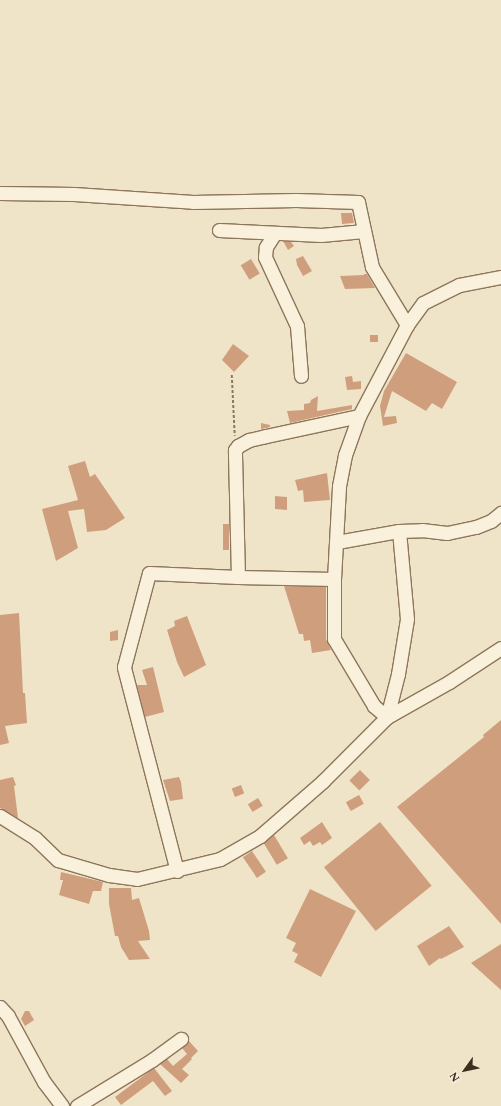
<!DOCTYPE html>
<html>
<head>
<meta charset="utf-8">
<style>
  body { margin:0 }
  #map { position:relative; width:501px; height:1106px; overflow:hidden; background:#f0e4c8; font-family:Spectral,serif }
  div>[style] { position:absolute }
  .building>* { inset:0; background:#cf9f7d; transform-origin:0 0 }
  .path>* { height:1.5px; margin-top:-0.75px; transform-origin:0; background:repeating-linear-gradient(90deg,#8d765c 0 3px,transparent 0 5px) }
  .roads { filter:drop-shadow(1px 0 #8d765c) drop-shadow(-1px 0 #8d765c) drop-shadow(0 1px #8d765c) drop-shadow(0 -1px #8d765c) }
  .minor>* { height:13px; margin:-6.5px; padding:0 6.5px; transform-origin:6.5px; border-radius:6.5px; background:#faf1dc }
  span { translate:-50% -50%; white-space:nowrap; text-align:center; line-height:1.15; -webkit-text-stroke:3.5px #f7eed8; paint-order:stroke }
  .north { position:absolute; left:445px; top:1050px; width:40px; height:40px; -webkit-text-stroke:3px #f7eed8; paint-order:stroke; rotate:237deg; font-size:11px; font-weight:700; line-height:16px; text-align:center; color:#3d2e20 }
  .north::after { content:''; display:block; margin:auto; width:14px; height:18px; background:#3d2e20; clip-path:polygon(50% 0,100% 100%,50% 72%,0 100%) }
</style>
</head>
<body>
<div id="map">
  <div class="building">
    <i style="clip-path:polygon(341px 213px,352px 213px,354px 223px,342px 224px)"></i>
    <i style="clip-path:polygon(283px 241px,291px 242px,294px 246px,288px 250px)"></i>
    <i style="clip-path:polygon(303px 256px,312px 271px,303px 276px,297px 265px,296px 259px)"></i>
    <i style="left:251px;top:259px;width:17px;height:12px;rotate:59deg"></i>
    <i style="clip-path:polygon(364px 274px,367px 274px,375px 288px,345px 289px,340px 276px,364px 275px)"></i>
    <i style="left:370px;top:335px;width:8px;height:7px"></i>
    <i style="clip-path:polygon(233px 344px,249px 356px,234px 372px,222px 360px)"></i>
    <i style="clip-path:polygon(406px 353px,457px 382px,442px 409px,432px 403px,426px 411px,392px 391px,384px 417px,396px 416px,397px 423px,383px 426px,380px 406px,384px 391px)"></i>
    <i style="clip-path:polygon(352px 376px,353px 382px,361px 381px,361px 389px,347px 390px,345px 377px)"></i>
    <i style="clip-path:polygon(318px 396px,317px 411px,352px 405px,352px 409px,290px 423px,287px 411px,304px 410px,304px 404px,310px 403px,311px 400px)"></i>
    <i style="clip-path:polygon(261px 423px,270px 425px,270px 427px,261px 429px)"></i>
    <i style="clip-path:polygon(85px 461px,90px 477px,95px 474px,125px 518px,106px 530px,87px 532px,84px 509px,68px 511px,78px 548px,56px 561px,42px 509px,78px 500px,68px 466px)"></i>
    <i style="clip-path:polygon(327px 473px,330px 500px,304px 502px,303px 490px,298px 491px,295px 480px)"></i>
    <i style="clip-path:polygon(275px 496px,287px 497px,287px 510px,275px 509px)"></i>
    <i style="left:229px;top:524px;width:26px;height:6px;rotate:90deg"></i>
    <i style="clip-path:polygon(284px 586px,326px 587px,326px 639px,331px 650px,312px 653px,310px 640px,304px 641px,303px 634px,299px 634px)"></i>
    <i style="clip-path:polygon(19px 613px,23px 693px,25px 693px,27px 723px,5px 726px,9px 743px,0 745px,0 615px)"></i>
    <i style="clip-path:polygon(187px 616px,206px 665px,184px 677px,177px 662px,167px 630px,175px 626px,174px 621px)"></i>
    <i style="clip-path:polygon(118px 630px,118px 640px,110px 641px,110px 632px)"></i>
    <i style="clip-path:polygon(153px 667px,164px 712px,145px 717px,137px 685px,147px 685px,142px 670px)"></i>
    <i style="clip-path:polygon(501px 720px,501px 924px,397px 807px,484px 737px,483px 735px)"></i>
    <i style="left:360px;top:770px;width:14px;height:15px;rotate:45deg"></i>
    <i style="clip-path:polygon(13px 777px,16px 785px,14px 786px,18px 818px,0 808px,0 780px)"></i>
    <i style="clip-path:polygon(179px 777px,181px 782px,183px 799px,170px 801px,163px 780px)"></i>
    <i style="left:241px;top:785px;width:9px;height:10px;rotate:69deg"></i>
    <i style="left:359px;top:795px;width:10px;height:15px;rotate:61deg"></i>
    <i style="left:258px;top:798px;width:9px;height:12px;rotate:58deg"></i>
    <i style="clip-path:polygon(322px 822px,332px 838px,322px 845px,320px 842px,313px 846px,310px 841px,304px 845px,300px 838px)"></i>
    <i style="left:380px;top:822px;width:82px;height:72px;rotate:51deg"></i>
    <i style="left:274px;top:835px;width:27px;height:13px;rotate:59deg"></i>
    <i style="left:252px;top:851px;width:25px;height:11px;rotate:56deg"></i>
    <i style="clip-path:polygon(61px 872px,103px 882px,101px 891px,93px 891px,89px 904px,59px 895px,63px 880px,60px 880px)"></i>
    <i style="clip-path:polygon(109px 888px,131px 888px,132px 900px,139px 898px,149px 931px,150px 940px,138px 941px,150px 959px,129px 960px,121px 947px,118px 936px,115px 936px,109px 904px)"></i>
    <i style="clip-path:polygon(310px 889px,356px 911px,321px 977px,294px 962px,298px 954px,292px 951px,296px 943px,286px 938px)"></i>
    <i style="clip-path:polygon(449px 926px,464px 947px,441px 959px,440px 958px,429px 966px,417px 946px)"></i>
    <i style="clip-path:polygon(501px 944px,501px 990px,471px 963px)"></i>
    <i style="clip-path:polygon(25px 1011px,29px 1011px,34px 1020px,25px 1026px,21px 1019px)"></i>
    <i style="clip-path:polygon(189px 1041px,198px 1051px,191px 1058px,187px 1054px,192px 1059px,182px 1069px,189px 1075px,181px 1083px,160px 1064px,167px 1059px,173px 1066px,187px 1054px,182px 1048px)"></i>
    <i style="clip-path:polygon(154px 1068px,172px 1091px,165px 1096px,153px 1081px,121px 1105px,115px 1097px)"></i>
  </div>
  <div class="path">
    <i style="left:232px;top:375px;width:61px;rotate:87.2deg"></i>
  </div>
  <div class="roads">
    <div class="minor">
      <i style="left:0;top:193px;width:74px;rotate:0.8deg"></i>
      <i style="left:74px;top:194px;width:119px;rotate:3.8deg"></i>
      <i style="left:193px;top:202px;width:103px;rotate:-1.1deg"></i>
      <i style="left:296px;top:200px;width:62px;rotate:1.8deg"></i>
      <i style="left:358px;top:202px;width:66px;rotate:77.8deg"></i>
      <i style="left:372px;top:267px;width:68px;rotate:58.9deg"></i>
      <i style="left:219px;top:230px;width:102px;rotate:2.8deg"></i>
      <i style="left:321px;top:235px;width:43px;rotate:-5.3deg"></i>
      <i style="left:275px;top:233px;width:17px;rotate:123deg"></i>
      <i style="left:266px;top:247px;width:10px;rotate:96deg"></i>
      <i style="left:265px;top:257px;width:76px;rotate:65.1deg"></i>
      <i style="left:297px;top:326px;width:50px;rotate:85.4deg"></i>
      <i style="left:399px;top:531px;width:23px;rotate:-2deg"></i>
      <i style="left:422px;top:530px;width:25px;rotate:7deg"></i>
      <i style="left:447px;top:533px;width:30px;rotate:-12deg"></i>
      <i style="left:476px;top:527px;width:16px;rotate:-22deg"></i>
      <i style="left:491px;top:521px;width:13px;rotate:-39deg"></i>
      <i style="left:337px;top:542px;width:63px;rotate:-10.1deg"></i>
      <i style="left:399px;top:531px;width:88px;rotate:84.8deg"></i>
      <i style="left:407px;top:619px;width:56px;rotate:99.3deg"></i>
      <i style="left:398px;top:674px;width:44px;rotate:104.3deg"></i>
      <i style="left:387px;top:717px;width:17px;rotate:-140deg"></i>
      <i style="left:374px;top:706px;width:78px;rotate:-120.8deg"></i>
      <i style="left:334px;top:639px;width:60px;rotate:-90deg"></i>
      <i style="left:334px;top:579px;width:93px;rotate:-86.9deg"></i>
      <i style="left:339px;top:486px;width:32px;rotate:-79deg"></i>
      <i style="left:345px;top:455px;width:41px;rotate:-70.3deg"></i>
      <i style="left:359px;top:416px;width:103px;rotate:-62.2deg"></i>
      <i style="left:407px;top:325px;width:27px;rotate:-54deg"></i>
      <i style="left:423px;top:303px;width:40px;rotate:-26.6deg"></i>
      <i style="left:459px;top:285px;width:43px;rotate:-10.8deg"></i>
      <i style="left:238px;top:577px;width:127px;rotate:-91.4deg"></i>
      <i style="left:235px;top:450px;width:5px;rotate:-53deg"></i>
      <i style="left:238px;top:446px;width:13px;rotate:-29deg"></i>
      <i style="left:249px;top:440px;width:17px;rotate:-13deg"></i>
      <i style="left:266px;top:436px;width:95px;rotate:-12.1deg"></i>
      <i style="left:0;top:816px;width:41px;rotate:32.2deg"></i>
      <i style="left:35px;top:838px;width:32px;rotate:44deg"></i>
      <i style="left:58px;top:860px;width:53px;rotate:16.4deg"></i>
      <i style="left:109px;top:875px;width:28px;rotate:8deg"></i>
      <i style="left:137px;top:879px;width:85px;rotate:-13.5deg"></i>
      <i style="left:220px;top:859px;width:46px;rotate:-29.9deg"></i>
      <i style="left:260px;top:836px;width:84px;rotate:-41.1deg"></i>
      <i style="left:323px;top:781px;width:91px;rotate:-45deg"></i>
      <i style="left:387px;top:717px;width:71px;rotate:-29.4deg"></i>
      <i style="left:449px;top:682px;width:62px;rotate:-33.2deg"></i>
      <i style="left:177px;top:871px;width:211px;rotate:-104.6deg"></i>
      <i style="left:124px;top:667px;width:97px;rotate:-75.1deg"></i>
      <i style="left:149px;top:573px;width:89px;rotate:2.6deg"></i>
      <i style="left:238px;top:577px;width:96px;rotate:1.2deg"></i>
      <i style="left:0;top:1007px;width:12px;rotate:48deg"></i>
      <i style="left:8px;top:1016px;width:75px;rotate:61.4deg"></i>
      <i style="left:44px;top:1082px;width:30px;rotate:53deg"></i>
      <i style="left:77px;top:1106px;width:88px;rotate:-31.5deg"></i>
      <i style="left:152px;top:1060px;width:36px;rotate:-36deg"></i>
    </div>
  </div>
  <div class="north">N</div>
</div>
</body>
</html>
